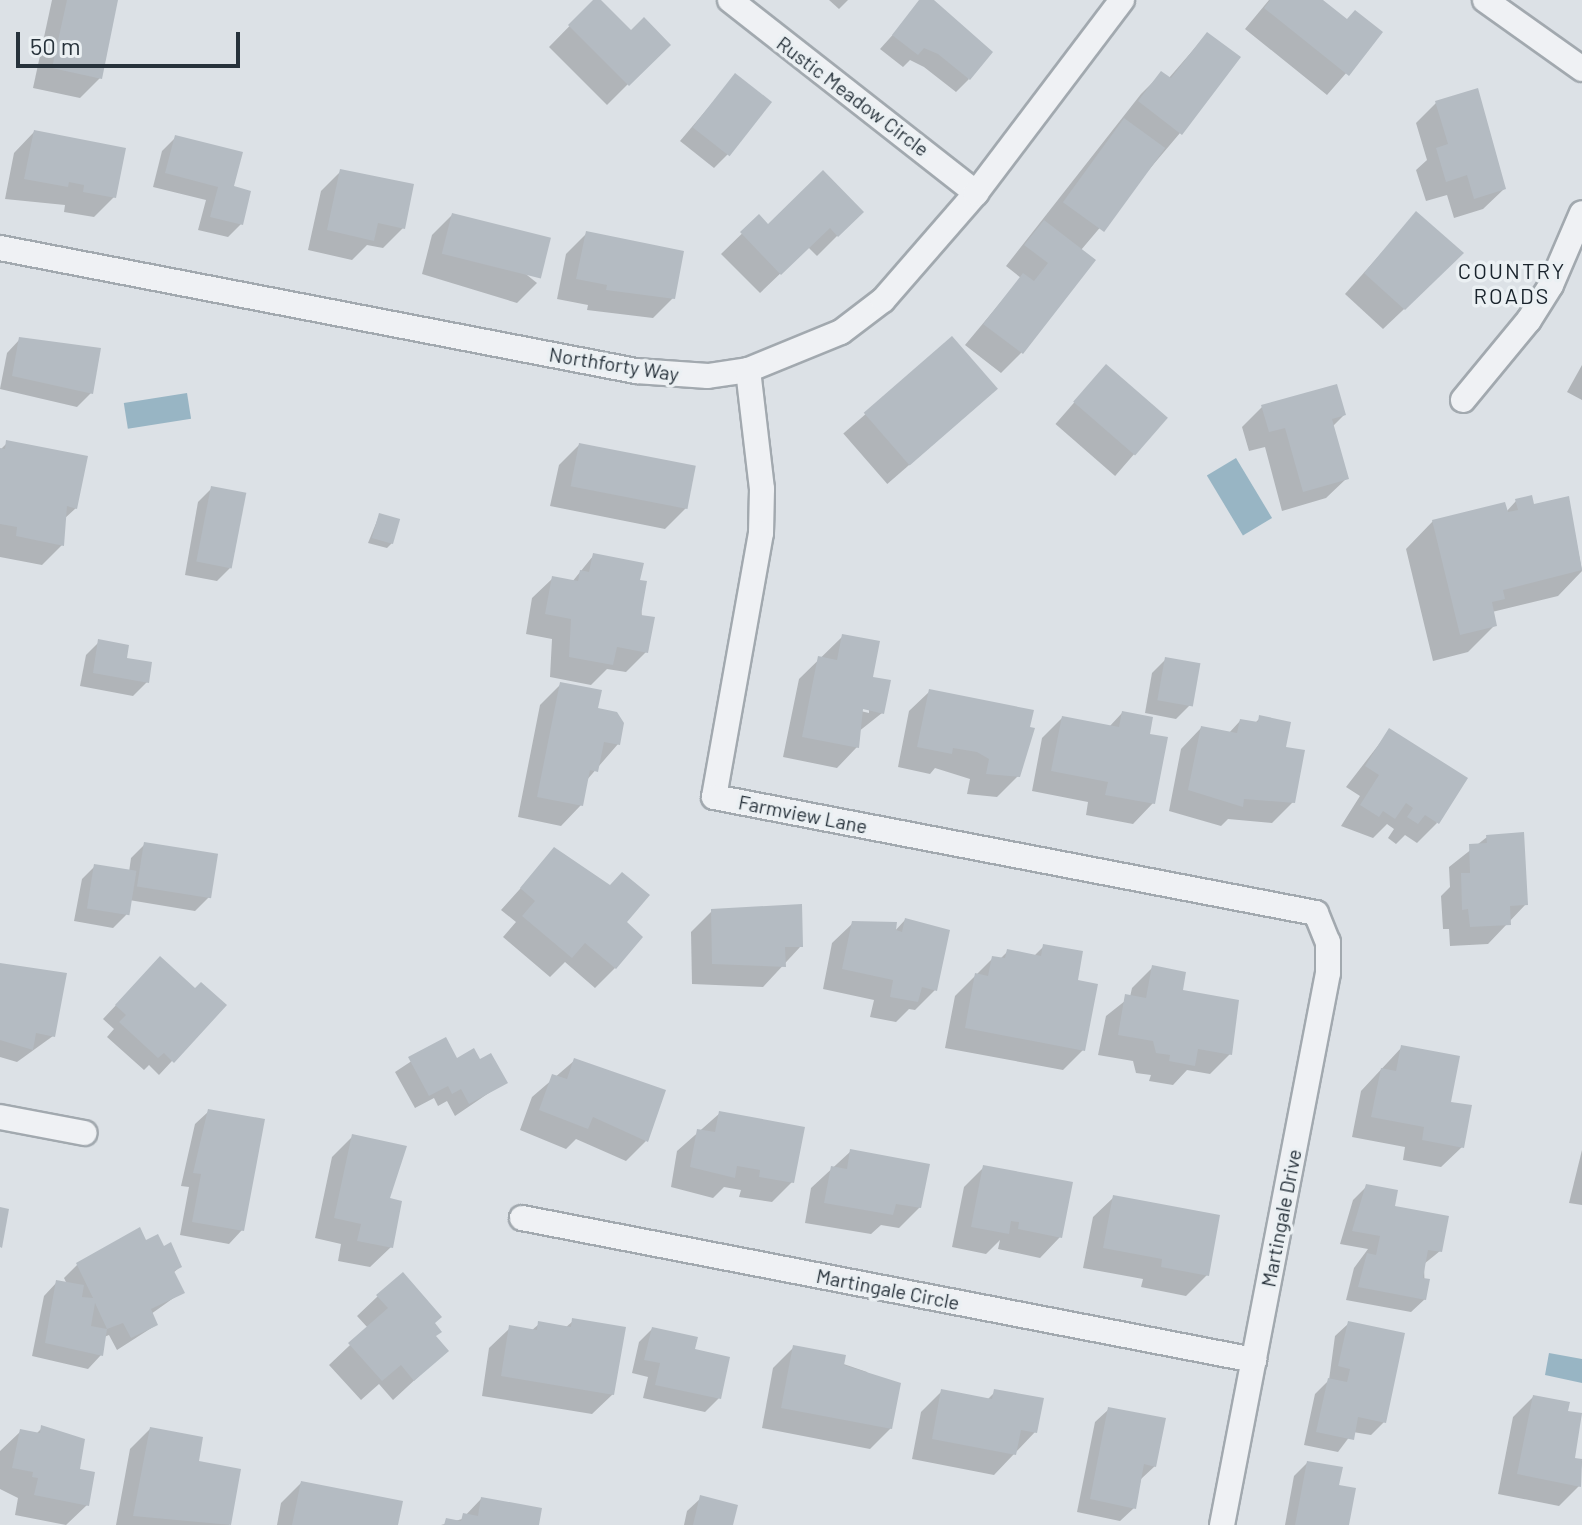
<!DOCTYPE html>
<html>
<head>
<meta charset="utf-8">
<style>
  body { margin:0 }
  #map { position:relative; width:1582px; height:1525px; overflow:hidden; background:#dce1e6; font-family:Barlow,sans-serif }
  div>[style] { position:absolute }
  .water>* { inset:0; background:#98b5c4; transform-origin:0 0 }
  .shadow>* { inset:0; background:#0003; transform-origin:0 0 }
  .building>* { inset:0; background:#b4bbc2; transform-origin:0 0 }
  .roads { filter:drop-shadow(2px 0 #a2a9af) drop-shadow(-2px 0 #a2a9af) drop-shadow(0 2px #a2a9af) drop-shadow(0 -2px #a2a9af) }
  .minor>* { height:24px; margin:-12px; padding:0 12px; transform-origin:12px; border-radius:12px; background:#eff1f4 }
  span { translate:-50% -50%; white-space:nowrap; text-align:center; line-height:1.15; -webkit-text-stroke:7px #ebf0f3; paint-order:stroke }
  .street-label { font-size:20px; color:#27323b }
  .neighbourhood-label { font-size:22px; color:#19232c; letter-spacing:2px }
  .scale { position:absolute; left:16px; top:32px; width:224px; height:36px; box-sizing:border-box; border:4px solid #27323b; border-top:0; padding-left:10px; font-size:24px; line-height:28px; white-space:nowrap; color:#27323b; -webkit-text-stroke:6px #ebf0f3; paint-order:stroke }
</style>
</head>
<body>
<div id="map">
  <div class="water">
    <i style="left:187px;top:393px;width:26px;height:64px;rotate:81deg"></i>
    <i style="left:1236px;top:458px;width:70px;height:34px;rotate:59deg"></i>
    <i style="clip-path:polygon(1549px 1353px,1582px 1359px,1582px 1383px,1545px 1375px)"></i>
  </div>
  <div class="shadow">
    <i style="clip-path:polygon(52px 0,116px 0,100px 78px,80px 98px,33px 88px)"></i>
    <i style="clip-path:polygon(595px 0,631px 33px,668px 44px,607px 105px,549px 47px)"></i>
    <i style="clip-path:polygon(829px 0,848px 0,839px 9px)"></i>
    <i style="clip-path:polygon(924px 0,969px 79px,956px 92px,924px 67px,910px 60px,903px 67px,880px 49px)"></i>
    <i style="clip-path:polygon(1269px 0,1320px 0,1346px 21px,1381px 33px,1327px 95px,1245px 29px)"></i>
    <i style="clip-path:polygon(1207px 34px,1180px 133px,1081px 250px,1021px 353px,1001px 373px,965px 345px,1021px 278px,1006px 266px,1141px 94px,1161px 74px,1168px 79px)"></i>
    <i style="clip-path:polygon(735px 76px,728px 154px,714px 168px,680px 141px)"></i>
    <i style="clip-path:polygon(1436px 103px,1504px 189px,1483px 209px,1454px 218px,1447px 195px,1426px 201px,1416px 170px,1427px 160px,1416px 123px)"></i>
    <i style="clip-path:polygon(34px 132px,114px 197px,94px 217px,64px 212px,65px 205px,5px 199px,14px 153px)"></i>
    <i style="clip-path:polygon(175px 138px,232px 188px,241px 224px,228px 237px,198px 230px,206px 200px,153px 187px,162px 151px)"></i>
    <i style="clip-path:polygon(341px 171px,403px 228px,383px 248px,367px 245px,352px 260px,308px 250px,321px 191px)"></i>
    <i style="clip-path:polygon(861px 212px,817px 256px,808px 247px,760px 293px,721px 254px,759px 217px,768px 227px)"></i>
    <i style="clip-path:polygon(1416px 214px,1441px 274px,1383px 329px,1345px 294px)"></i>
    <i style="clip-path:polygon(452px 215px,537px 283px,517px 303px,422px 274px,432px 235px)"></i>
    <i style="clip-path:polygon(587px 233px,673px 298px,653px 318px,587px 310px,588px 305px,557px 299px,566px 254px)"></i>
    <i style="clip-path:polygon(20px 339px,91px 393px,77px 407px,0 389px,7px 353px)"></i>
    <i style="left:952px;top:339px;width:67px;height:144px;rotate:49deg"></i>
    <i style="clip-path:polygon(1582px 365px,1582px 400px,1567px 392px)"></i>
    <i style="left:1106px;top:366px;width:79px;height:77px;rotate:41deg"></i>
    <i style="clip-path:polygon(1262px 407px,1344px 415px,1332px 427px,1347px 478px,1326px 498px,1282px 511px,1265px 447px,1249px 451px,1242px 427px)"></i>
    <i style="clip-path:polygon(7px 443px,76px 508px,64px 519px,62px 545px,42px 565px,0 557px,0 450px)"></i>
    <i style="clip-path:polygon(579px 445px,686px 508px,665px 529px,550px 506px,559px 465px)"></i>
    <i style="clip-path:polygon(212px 488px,230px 568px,217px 581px,185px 575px,198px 502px)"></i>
    <i style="clip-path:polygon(1568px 498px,1582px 571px,1558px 596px,1492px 612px,1495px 625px,1468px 652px,1433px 661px,1406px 549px,1433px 521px,1506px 512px,1516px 501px,1533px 506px)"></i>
    <i style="clip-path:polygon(379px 516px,393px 542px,387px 548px,368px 543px)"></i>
    <i style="clip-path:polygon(593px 556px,638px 582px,646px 652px,626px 672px,607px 669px,591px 685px,550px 677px,552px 639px,526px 634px,532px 598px,553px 578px,572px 582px)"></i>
    <i style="clip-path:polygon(evenodd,843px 636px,871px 679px,882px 713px,858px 732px,857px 747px,837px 768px,783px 757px,799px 679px,843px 636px,852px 709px,869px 709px,869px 713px,852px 709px)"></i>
    <i style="clip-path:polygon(99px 642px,147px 682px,133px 696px,80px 686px,86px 655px)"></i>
    <i style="clip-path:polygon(1166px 659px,1190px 705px,1176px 719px,1145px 713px,1152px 673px)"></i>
    <i style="clip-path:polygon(561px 684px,596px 710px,618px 744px,586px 781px,581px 805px,561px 826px,518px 817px,540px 705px)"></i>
    <i style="clip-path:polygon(930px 691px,1018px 776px,997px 797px,967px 794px,970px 779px,935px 768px,930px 774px,898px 767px,909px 711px)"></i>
    <i style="clip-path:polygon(1122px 713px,1147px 735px,1153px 803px,1133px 824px,1086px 815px,1088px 802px,1032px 791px,1042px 738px,1062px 718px,1109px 727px)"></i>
    <i style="clip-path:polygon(1260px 718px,1284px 749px,1293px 802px,1272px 823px,1228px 819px,1221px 826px,1169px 811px,1181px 749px,1201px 728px,1228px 734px,1240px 721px,1254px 724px)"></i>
    <i style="clip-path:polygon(1390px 730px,1437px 823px,1417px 843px,1405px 835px,1396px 844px,1388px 838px,1394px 829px,1387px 824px,1373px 838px,1341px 826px,1360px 796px,1346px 787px)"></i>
    <i style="clip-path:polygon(1487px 837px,1526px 904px,1488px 944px,1450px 946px,1449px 929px,1443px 929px,1441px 896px,1450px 887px,1449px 867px)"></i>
    <i style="clip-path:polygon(145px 844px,209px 897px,195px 911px,129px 900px,126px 915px,113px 928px,74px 921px,82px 879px,95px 866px,129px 872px,131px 858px)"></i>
    <i style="clip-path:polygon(555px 850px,624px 922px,615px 968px,595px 988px,565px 962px,550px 977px,503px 937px,516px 922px,501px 910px)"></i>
    <i style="clip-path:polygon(712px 911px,801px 946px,763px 987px,692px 984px,691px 932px)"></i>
    <i style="clip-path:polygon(905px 920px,935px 990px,915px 1010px,909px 1009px,896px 1022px,870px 1017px,874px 1000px,823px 989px,832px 943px,853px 923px,893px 933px)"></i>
    <i style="clip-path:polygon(1044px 946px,1075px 982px,1083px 1050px,1063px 1070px,945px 1048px,955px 996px,993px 958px,1000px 959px,1007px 952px,1033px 957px)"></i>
    <i style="clip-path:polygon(0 965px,53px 1036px,17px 1062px,0 1057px)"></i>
    <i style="clip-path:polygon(1152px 968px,1181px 991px,1230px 1054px,1210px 1074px,1187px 1070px,1173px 1085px,1149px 1081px,1151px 1075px,1136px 1073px,1133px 1061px,1098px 1055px,1106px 1016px,1130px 997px,1132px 988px)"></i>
    <i style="clip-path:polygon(147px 972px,224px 1005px,159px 1075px,149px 1065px,144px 1070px,107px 1037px,114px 1029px,103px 1019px)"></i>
    <i style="clip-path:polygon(445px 1039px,456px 1060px,479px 1062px,505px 1082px,455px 1116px,447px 1101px,438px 1106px,434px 1098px,415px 1108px,395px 1072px)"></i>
    <i style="clip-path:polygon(1402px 1047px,1449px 1103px,1462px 1147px,1441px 1167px,1403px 1160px,1405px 1147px,1352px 1137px,1361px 1091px)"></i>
    <i style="clip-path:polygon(575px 1060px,646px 1141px,626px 1161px,576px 1139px,566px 1149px,520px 1130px,532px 1097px)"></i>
    <i style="clip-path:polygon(209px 1111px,242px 1230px,229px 1244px,180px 1235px,189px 1187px,181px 1186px,195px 1124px)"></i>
    <i style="clip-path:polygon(720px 1113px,792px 1182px,772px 1202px,739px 1197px,741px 1190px,724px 1187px,713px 1198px,671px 1187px,677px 1151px)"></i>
    <i style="clip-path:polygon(353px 1136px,388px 1200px,391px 1247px,370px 1267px,338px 1261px,341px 1244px,315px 1238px,332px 1157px)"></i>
    <i style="clip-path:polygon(1582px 1150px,1582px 1205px,1569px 1203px)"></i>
    <i style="clip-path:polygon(851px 1151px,920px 1207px,899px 1228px,881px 1225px,871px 1234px,805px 1223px,811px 1188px)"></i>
    <i style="clip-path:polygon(984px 1167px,1060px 1237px,1040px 1258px,998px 1249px,1000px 1240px,986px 1254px,952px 1247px,964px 1187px)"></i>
    <i style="clip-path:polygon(1367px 1186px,1440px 1251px,1424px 1264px,1425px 1299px,1411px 1312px,1346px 1300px,1354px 1268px,1368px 1249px,1340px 1244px,1353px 1200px)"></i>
    <i style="clip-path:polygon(1114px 1197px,1207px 1275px,1186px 1296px,1141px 1287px,1143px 1279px,1083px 1268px,1093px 1217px)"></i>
    <i style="clip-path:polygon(145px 1243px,180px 1267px,173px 1273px,182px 1292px,151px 1314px,156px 1325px,117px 1350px,109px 1335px,104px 1337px,101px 1355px,88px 1369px,32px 1356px,44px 1296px,57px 1282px,67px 1284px,64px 1278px,77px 1265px)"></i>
    <i style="clip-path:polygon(378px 1296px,433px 1324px,434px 1337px,446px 1351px,393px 1400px,379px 1384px,361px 1400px,329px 1365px,368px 1328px,357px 1316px)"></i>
    <i style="clip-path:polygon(573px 1321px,613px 1394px,592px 1414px,482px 1396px,489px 1348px,510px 1328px,531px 1331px,539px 1324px,565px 1328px)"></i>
    <i style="clip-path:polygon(1349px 1323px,1384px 1422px,1371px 1435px,1353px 1432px,1338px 1452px,1304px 1445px,1315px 1394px,1329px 1380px,1335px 1336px)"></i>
    <i style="clip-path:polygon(652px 1329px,692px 1351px,719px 1398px,705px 1412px,643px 1398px,648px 1377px,632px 1373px,639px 1342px)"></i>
    <i style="clip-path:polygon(794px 1347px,867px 1372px,891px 1428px,870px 1449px,762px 1428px,773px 1368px)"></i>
    <i style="clip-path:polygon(942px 1391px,987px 1400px,995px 1392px,1035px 1432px,994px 1475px,912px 1459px,921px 1412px)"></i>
    <i style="clip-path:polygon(1533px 1397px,1566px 1412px,1572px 1460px,1582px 1461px,1579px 1486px,1559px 1506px,1498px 1494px,1513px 1417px)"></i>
    <i style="clip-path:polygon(1109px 1409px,1155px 1466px,1141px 1479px,1134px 1508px,1120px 1521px,1077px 1512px,1095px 1422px)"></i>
    <i style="clip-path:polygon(42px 1428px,77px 1471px,87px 1505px,66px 1525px,15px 1515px,18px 1498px,0 1489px,0 1451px,21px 1431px,36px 1434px)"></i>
    <i style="clip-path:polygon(150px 1429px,197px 1463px,239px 1471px,229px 1525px,116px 1525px,130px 1449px)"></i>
    <i style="clip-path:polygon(1307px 1463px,1337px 1486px,1347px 1525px,1285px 1525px,1294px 1476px)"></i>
    <i style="clip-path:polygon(301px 1483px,396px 1525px,277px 1525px,281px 1503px)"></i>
    <i style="clip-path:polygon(701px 1498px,731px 1525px,684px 1525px,687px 1511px)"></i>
    <i style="clip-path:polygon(481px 1499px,537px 1525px,441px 1525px,462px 1519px)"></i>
  </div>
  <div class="building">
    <i style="clip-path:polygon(67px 0,118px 0,102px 79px,52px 68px)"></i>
    <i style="clip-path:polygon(593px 0,601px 0,631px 30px,644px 17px,671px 45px,629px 86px,568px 25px)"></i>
    <i style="clip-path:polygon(919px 0,934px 0,993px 52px,970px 80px,938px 54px,924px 48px,918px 55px,892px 35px)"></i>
    <i style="clip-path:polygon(1270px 0,1323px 0,1347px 19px,1355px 10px,1383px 32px,1349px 76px,1264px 8px)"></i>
    <i style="clip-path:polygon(1207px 32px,1241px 57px,1182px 135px,1138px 101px,1161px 71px,1171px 78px)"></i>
    <i style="left:735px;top:73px;width:47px;height:69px;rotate:38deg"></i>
    <i style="clip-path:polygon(1478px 88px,1506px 189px,1474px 199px,1467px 175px,1446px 182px,1436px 148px,1448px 144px,1435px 101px)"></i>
    <i style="left:1124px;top:118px;width:51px;height:104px;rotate:36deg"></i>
    <i style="clip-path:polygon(34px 130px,126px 148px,116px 198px,83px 192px,84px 185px,69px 182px,68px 187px,24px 179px)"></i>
    <i style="clip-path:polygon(175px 135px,243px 152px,234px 186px,251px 191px,243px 225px,210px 217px,218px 187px,165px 173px)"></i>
    <i style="clip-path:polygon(340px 169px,414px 184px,405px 229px,378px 223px,374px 241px,327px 230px)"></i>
    <i style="clip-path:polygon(823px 170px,864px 212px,838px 237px,830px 228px,781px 275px,740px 232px,759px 214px,768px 224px)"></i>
    <i style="clip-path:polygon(1416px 211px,1464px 253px,1405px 310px,1364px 273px)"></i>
    <i style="left:452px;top:213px;width:102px;height:42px;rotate:14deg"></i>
    <i style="clip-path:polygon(1044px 220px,1096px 260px,1023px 354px,983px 324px,1023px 273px,1034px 281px,1048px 263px,1024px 245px)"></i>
    <i style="clip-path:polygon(586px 231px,684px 251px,675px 299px,606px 290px,607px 285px,576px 279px)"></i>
    <i style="left:952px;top:336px;width:70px;height:117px;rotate:49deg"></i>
    <i style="clip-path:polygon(19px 337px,101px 348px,93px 394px,12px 376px)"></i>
    <i style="left:1106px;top:364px;width:82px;height:50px;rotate:41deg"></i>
    <i style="clip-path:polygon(1337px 384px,1346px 415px,1332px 419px,1349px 479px,1303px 492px,1285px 428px,1269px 432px,1261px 405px)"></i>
    <i style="clip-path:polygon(6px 440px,88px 456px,77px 509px,67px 506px,64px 546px,16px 536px,17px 527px,0 524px,0 448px,5px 449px)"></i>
    <i style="left:579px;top:443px;width:119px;height:44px;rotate:11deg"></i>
    <i style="left:211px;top:486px;width:36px;height:77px;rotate:11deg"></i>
    <i style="clip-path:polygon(1532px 495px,1534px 504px,1569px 496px,1582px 570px,1503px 590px,1505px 599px,1492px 602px,1497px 626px,1460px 635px,1432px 520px,1505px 502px,1508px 512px,1518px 510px,1515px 499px)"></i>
    <i style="left:379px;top:513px;width:22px;height:26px;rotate:16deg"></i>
    <i style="clip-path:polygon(593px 553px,644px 563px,640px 580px,647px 581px,641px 615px,655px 617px,648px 653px,617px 647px,613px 665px,569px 657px,571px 619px,545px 614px,552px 576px,578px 581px,580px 570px,589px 572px)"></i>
    <i style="clip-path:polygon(842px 634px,880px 641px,873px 677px,891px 680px,884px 714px,863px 709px,859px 748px,802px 737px,818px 656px,837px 660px)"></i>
    <i style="clip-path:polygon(98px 639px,129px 645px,127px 658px,152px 662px,149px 683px,93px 673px)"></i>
    <i style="left:1165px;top:657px;width:36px;height:44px;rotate:10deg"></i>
    <i style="clip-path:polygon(560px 682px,602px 690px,598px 708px,617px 712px,624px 723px,620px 745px,604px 742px,598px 772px,590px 770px,583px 806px,537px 797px)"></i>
    <i style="clip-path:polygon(929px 689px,1034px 710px,1030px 727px,1035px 728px,1020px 777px,986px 774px,989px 759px,977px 752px,953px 748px,952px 754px,917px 747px)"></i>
    <i style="clip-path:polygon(1122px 711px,1153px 717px,1150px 734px,1168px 737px,1155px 804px,1105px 795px,1108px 782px,1051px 771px,1062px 716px,1119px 727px)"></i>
    <i style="clip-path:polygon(1259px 715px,1291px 722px,1286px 747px,1305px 750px,1295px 803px,1244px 799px,1243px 807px,1188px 790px,1201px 726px,1237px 733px,1240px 719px,1258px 722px)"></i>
    <i style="clip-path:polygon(1389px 728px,1468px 778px,1439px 824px,1425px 815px,1418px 824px,1407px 817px,1413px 808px,1406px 803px,1395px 819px,1383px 811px,1379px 817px,1360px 805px,1379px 775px,1365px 766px)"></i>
    <i style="clip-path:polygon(1524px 832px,1528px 905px,1510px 906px,1511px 925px,1470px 927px,1468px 909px,1462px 910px,1461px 873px,1470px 873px,1469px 844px,1487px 843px,1486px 835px)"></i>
    <i style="left:144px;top:842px;width:75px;height:45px;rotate:9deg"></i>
    <i style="clip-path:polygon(554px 847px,610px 885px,622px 872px,650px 895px,627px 922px,643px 937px,616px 969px,585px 943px,572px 958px,522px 916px,535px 901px,520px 888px)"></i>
    <i style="left:94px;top:864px;width:43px;height:45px;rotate:9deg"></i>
    <i style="clip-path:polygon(802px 904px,803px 947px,785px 947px,786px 967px,712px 964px,711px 909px)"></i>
    <i style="clip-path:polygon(905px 918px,950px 930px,937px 991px,922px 987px,918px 1002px,890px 997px,893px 980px,842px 969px,852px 921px,897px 922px,896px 930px,902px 932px)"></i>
    <i style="clip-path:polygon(1043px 944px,1083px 951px,1078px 980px,1098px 984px,1085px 1051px,965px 1028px,975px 973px,988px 976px,992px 956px,1005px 958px,1007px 949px,1041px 956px)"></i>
    <i style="clip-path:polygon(160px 956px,195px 988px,201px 982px,227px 1005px,174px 1063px,164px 1053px,158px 1058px,119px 1022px,126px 1015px,115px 1005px)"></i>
    <i style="clip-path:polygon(0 963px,67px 973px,55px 1037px,36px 1033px,33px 1050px,0 1040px)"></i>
    <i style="clip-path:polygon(1152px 965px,1186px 972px,1183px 990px,1239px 1000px,1232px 1055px,1198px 1049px,1195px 1066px,1169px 1061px,1170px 1055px,1156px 1053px,1153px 1041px,1118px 1035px,1125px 994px,1146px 998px)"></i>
    <i style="clip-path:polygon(446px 1037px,457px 1058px,474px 1048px,480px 1059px,491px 1053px,508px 1083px,469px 1104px,461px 1089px,452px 1094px,448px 1086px,429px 1096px,408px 1057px)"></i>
    <i style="clip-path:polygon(1401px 1045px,1460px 1056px,1451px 1102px,1472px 1105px,1464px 1148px,1422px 1140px,1424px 1127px,1371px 1117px,1381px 1068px,1396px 1071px)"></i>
    <i style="clip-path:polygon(574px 1058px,666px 1090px,648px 1142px,593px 1117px,588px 1129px,539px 1110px,552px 1074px,567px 1079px)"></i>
    <i style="clip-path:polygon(208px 1109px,265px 1119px,244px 1231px,192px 1222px,201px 1174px,193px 1173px)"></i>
    <i style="clip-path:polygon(719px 1111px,805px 1127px,794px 1183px,759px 1177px,760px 1170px,737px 1166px,735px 1178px,690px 1167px,697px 1129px,715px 1132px)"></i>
    <i style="clip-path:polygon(352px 1134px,407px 1146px,390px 1198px,402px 1201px,393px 1248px,357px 1241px,361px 1224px,334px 1218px)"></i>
    <i style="clip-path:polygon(850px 1149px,930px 1164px,921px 1208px,896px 1204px,893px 1215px,824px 1203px,831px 1166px,847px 1169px)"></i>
    <i style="clip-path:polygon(983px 1165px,1073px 1182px,1062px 1238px,1018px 1229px,1019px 1222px,1011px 1221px,1009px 1234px,971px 1227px)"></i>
    <i style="clip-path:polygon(1366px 1184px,1398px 1190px,1395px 1206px,1449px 1216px,1442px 1252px,1428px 1250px,1423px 1278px,1430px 1279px,1426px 1300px,1358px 1287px,1367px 1253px,1376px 1255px,1380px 1236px,1352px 1231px)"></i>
    <i style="clip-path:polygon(1113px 1195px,1220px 1215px,1209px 1276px,1161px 1267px,1162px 1259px,1103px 1248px)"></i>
    <i style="clip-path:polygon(0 1207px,9px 1209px,2px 1248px,0 1247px)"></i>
    <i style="clip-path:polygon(140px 1227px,146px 1240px,158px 1234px,164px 1246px,171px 1242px,182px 1267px,174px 1271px,185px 1293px,151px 1309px,158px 1325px,131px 1338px,123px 1323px,107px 1329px,95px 1303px,91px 1326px,107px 1329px,103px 1356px,45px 1343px,56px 1280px,84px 1285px,82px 1297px,93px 1298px,76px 1263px)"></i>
    <i style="clip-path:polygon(403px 1272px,442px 1317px,435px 1323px,442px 1332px,436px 1336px,449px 1351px,414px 1381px,401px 1365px,382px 1381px,348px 1343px,388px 1308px,376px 1295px)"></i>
    <i style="clip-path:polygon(572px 1318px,626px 1327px,614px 1395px,501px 1376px,509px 1325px,537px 1330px,538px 1321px,571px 1327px)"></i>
    <i style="clip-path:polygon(1348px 1321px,1405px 1333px,1386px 1423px,1358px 1417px,1354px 1440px,1316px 1432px,1328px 1378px,1347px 1382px,1350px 1369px,1338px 1366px)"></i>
    <i style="clip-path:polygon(652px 1327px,698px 1337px,695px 1349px,730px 1357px,721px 1399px,655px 1385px,660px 1363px,644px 1360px)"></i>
    <i style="clip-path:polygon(793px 1345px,846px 1355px,844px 1365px,901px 1383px,892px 1429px,781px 1408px)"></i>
    <i style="clip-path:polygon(941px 1389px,992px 1399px,994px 1389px,1044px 1398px,1037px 1433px,1021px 1430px,1016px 1455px,932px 1439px)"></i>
    <i style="clip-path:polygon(1533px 1395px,1570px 1402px,1568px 1411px,1582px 1413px,1575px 1458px,1582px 1459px,1581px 1487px,1517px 1474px)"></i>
    <i style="clip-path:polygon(1108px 1407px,1166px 1418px,1156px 1467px,1144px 1464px,1136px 1509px,1090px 1499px)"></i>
    <i style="clip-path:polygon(41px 1425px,85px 1439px,80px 1469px,95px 1472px,89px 1506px,34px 1495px,38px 1478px,32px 1477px,33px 1472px,12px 1468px,20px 1429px,40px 1433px)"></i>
    <i style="clip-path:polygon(150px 1427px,203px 1437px,199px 1461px,241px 1469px,231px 1525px,133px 1516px)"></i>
    <i style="clip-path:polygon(1307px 1461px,1343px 1467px,1339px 1485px,1356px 1488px,1349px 1525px,1295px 1525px)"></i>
    <i style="clip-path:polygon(301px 1481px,403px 1501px,398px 1525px,292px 1525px)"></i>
    <i style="clip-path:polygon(700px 1495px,738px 1505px,733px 1525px,693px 1525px)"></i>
    <i style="clip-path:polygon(481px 1497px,542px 1508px,539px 1525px,444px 1525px,446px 1518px,461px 1521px,463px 1513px,478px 1516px)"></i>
  </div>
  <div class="roads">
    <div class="minor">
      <i style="left:730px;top:0;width:313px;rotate:38.1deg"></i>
      <i style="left:1485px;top:0;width:119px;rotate:35.4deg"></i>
      <i style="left:0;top:248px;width:648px;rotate:10.95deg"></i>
      <i style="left:636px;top:371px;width:72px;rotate:4deg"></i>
      <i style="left:708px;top:376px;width:40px;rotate:-8.5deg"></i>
      <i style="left:748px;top:370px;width:100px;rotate:-22.2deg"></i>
      <i style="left:841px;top:332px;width:53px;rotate:-37.3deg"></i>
      <i style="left:883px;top:300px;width:142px;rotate:-49deg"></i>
      <i style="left:976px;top:193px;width:242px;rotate:-52.9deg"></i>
      <i style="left:748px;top:370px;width:120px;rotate:83.3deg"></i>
      <i style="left:762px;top:489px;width:44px;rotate:91.3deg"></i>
      <i style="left:761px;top:533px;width:268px;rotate:100.1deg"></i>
      <i style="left:714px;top:797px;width:613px;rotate:10.91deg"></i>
      <i style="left:1316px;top:913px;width:31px;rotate:68deg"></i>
      <i style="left:1328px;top:942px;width:31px;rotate:90deg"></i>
      <i style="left:1328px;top:973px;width:562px;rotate:100.87deg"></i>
      <i style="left:1463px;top:400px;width:104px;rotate:-50.5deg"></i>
      <i style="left:1529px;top:320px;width:41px;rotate:-57.8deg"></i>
      <i style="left:1551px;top:285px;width:78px;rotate:-66.7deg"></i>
      <i style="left:0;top:1117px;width:86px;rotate:10.7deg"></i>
      <i style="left:522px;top:1218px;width:746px;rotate:10.98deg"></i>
    </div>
  </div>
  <div class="street-label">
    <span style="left:853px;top:96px;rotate:37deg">Rustic Meadow Circle</span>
    <span style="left:614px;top:364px;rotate:9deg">Northforty Way</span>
    <span style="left:803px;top:814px;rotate:11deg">Farmview Lane</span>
    <span style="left:1281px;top:1218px;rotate:-79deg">Martingale Drive</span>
    <span style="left:888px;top:1289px;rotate:11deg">Martingale Circle</span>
  </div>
  <div class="neighbourhood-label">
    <span style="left:1512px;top:283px">COUNTRY<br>ROADS</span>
  </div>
  <div class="scale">50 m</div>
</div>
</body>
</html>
